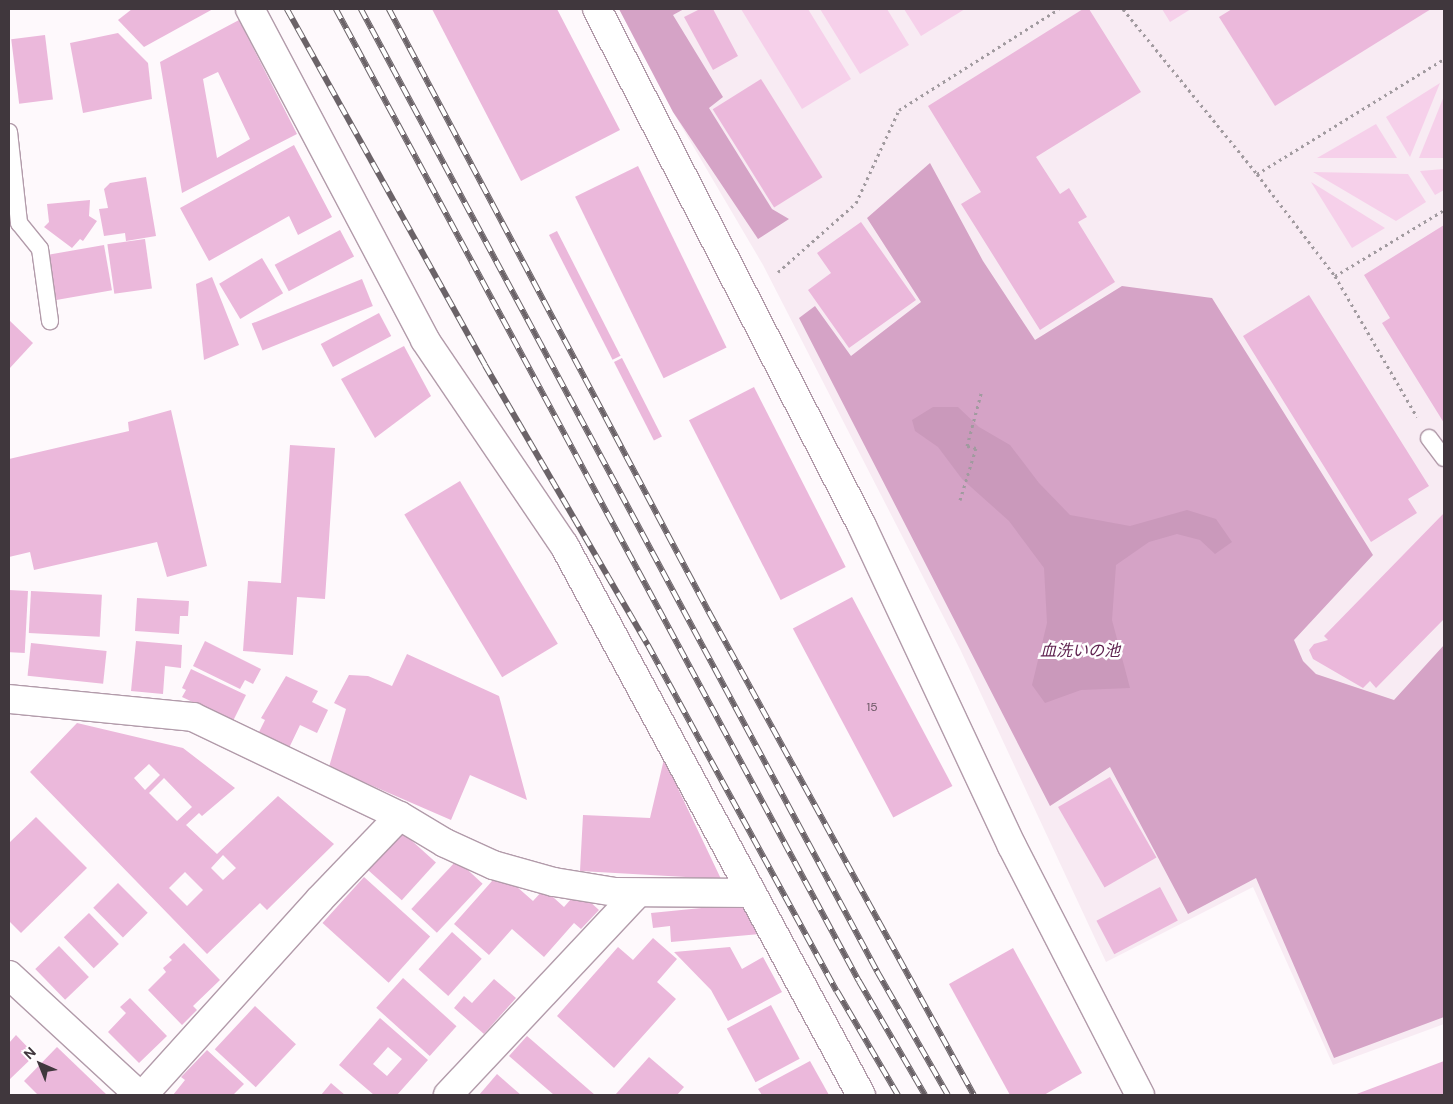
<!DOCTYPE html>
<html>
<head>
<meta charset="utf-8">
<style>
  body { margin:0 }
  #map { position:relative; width:1453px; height:1104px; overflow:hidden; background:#fef9fc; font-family:"DM Sans","Noto Sans JP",sans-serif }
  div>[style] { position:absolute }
  .built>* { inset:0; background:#f8ebf3 }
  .green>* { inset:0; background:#f6d0ea }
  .forest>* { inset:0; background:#d5a3c6 }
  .water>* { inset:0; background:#ca99bb }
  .building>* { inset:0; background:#ebb8db; transform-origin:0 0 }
  .path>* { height:3px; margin-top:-1.5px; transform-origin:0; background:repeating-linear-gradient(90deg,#a19a9f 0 2.5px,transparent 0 6.5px) }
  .roads { filter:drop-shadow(1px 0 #b29baa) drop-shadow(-1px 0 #b29baa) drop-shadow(0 1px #b29baa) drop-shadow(0 -1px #b29baa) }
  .service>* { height:16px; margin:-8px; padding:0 8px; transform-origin:8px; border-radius:8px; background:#fff }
  .minor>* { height:28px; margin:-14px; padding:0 14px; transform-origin:14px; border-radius:14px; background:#fff }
  .tertiary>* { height:28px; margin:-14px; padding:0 14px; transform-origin:14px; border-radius:14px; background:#fff }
  .rail>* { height:5.5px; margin-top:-2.75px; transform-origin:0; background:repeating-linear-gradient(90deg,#fff 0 11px,#6b6368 0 22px); box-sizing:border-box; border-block:1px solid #6b6368 }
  span { translate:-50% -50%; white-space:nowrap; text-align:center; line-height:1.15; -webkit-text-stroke:5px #fff; paint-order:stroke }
  .number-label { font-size:12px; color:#6b5764 }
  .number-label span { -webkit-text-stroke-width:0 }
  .water-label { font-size:16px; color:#5f2350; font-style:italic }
  .frame { position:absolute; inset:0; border:10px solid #40373d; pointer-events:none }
  .north { position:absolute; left:15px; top:1039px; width:50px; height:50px; -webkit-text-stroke:4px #fff; paint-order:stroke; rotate:316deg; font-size:14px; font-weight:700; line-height:20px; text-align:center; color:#40373d }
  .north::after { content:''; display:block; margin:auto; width:18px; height:22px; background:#40373d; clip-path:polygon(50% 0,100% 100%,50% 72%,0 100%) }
</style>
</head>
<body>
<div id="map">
  <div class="built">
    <i style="clip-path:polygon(619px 9px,1444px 9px,1444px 1024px,1333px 1065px,1253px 887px,1106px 962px,960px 649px,763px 265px,673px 112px)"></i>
  </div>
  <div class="green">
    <i style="clip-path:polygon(741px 9px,808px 9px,851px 79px,802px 109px)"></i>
    <i style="clip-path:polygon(820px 9px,887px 9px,909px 45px,860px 74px)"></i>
    <i style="clip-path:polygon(904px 9px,965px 9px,921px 36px)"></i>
    <i style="clip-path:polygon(1162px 9px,1191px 9px,1170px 22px)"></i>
    <i style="clip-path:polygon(1440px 83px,1410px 157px,1386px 117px)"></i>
    <i style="clip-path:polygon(1444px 96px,1444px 158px,1419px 158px)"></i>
    <i style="clip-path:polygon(1376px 124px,1397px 158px,1317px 158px)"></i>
    <i style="clip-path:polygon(1444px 169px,1444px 190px,1435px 195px,1420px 171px)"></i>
    <i style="clip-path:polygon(1313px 172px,1408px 174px,1426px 202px,1396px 221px)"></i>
    <i style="clip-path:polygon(1311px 182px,1385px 228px,1352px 248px)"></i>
  </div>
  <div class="forest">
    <i style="clip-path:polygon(619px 9px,684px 9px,673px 15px,723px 97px,709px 108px,772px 209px,789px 219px,758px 239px,673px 112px)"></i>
    <i style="clip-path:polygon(930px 163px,983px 261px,1035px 340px,1122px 286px,1212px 298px,1373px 555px,1294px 640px,1303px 661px,1316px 674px,1394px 700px,1444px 645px,1444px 1017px,1334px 1058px,1256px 878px,1188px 914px,1110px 767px,1050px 806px,799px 318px,815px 306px,851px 356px,921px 302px,867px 218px)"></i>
  </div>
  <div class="water">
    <i style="clip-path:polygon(933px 407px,958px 407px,979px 427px,1010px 445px,1039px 483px,1070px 515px,1130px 526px,1187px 510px,1216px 519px,1232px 542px,1215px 554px,1200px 540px,1177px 534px,1149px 542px,1116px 565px,1112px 620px,1130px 688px,1081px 690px,1045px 703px,1032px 685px,1047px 623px,1044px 568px,1009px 521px,962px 479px,938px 447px,915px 431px,912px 420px)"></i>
  </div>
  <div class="building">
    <i style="clip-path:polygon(132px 9px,213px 9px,144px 47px,118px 20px)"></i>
    <i style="clip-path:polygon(432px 9px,557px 9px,620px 130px,521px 181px)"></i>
    <i style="clip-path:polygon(700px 9px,713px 9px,738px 56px,713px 70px,684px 17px)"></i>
    <i style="clip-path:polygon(1083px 9px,1089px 9px,1141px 92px,1036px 157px,1060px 194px,1069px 188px,1087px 217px,1078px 222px,1115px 282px,1040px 330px,961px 204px,981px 192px,928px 106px)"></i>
    <i style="clip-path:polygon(1232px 9px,1431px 9px,1275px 106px,1219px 17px)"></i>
    <i style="clip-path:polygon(evenodd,239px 20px,297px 134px,182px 193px,160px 62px,239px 20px,218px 72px,250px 139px,217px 158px,203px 79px,218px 72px)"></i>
    <i style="clip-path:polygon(118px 33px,148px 63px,152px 99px,83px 113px,70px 43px)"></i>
    <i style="left:45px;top:35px;width:65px;height:34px;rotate:83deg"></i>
    <i style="left:761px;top:79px;width:116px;height:57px;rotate:58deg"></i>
    <i style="clip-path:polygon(294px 145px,332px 217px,298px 235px,289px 216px,209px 261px,180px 208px)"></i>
    <i style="left:638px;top:166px;width:202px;height:70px;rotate:64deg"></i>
    <i style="clip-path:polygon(146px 177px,156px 236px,126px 241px,125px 233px,104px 236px,99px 209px,108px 208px,104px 189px,110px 183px)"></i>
    <i style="clip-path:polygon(90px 200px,89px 216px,97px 221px,83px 241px,80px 239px,72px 248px,44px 227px,49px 222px,47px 204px)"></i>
    <i style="clip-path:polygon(861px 222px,916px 300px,849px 348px,808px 290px,831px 273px,817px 253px)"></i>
    <i style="clip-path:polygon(1444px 225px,1444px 423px,1382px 323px,1390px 318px,1364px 275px)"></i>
    <i style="left:340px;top:230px;width:30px;height:74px;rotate:62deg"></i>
    <i style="left:557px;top:231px;width:140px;height:9px;rotate:63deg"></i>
    <i style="left:145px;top:239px;width:50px;height:38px;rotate:82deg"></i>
    <i style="left:104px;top:245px;width:46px;height:58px;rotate:80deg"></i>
    <i style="left:262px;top:258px;width:41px;height:50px;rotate:59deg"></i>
    <i style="clip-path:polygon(212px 277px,239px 345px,204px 360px,196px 284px)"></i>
    <i style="left:362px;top:279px;width:29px;height:119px;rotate:68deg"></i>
    <i style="clip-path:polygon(1309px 295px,1429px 486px,1408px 499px,1417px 513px,1371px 542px,1243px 336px)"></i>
    <i style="left:379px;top:313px;width:26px;height:66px;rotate:62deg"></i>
    <i style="clip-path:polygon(9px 320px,33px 343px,9px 369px)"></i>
    <i style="clip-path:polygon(404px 346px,431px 396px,375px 438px,341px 379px)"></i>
    <i style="left:622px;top:358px;width:88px;height:9px;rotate:63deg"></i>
    <i style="left:754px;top:387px;width:202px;height:73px;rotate:63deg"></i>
    <i style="clip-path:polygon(171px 410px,207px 566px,167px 577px,157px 542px,34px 570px,30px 552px,9px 557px,9px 459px,129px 431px,128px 422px)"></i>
    <i style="clip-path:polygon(290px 445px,335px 448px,325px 599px,297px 597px,293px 655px,243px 651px,248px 581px,281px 583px)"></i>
    <i style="left:460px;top:481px;width:190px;height:65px;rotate:59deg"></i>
    <i style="clip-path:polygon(1444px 513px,1444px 619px,1376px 688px,1370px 681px,1363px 688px,1313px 659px,1309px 650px,1314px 644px,1328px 640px,1324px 636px)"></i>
    <i style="left:9px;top:590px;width:19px;height:62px;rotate:3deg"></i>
    <i style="left:31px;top:591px;width:71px;height:42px;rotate:3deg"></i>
    <i style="left:852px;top:597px;width:214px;height:67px;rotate:62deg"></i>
    <i style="clip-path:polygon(137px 598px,189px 601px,188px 616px,180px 616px,179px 634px,135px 631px)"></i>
    <i style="clip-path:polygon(136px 641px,182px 645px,181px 668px,165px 666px,163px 694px,131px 691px)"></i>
    <i style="clip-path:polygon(205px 641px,261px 669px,253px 684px,245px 680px,240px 689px,193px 666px)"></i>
    <i style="left:31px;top:643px;width:76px;height:33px;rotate:6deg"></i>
    <i style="clip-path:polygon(407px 654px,499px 696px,527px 800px,470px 775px,451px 820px,329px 767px,346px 709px,334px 703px,349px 675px,368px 676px,392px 686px)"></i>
    <i style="clip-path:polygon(191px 669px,246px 695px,233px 721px,182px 697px,186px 690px,182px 688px)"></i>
    <i style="clip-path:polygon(286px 676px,318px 691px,312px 702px,328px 710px,317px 733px,300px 725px,289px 748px,259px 732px,265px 720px,261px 718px)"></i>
    <i style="clip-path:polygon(evenodd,77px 723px,183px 748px,235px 788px,202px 816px,199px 813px,186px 825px,217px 854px,278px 796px,334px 844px,267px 910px,260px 903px,207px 954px,30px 772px,77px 723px,149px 764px,160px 775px,145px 790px,134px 778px,149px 764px,77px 723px,164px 778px,192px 807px,177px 821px,149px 793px,164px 778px,77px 723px,223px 855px,236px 868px,223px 880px,211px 868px,223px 855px,77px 723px,185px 872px,203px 890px,187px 906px,169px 888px,185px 872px)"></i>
    <i style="clip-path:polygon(664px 759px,721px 879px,580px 871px,583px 815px,650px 818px)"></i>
    <i style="left:1110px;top:777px;width:93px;height:60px;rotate:60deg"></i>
    <i style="clip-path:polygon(36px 817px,87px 868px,21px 933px,9px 921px,9px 843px)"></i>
    <i style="left:401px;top:831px;width:47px;height:51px;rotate:42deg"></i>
    <i style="left:457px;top:860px;width:35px;height:67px;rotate:43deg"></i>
    <i style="clip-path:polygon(500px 872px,533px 901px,544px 889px,564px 907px,578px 891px,599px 910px,581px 929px,574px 923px,544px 957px,512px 929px,489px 955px,454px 924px)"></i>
    <i style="left:364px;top:877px;width:89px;height:62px;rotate:42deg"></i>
    <i style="left:118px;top:883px;width:42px;height:35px;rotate:45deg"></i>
    <i style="left:1160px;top:887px;width:38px;height:72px;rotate:62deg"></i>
    <i style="clip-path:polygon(742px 904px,760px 934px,671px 942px,670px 926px,653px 928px,651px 913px)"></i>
    <i style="left:89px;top:913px;width:43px;height:35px;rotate:46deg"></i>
    <i style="left:452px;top:932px;width:40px;height:50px;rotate:42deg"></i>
    <i style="clip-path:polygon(653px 938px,677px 959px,657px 982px,676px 999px,614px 1068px,557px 1016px,618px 947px,633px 960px)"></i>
    <i style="clip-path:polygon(184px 943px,220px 980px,193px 1006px,197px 1010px,182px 1025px,148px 990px,166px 972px,163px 968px,172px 960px,169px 957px)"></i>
    <i style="left:59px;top:946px;width:43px;height:33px;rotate:46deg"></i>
    <i style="clip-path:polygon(730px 947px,742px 969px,763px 957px,782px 992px,728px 1021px,711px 990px,674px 952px)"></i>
    <i style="clip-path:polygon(1013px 948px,1082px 1073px,1044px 1095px,1010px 1095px,949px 984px)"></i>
    <i style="left:403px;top:978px;width:72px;height:40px;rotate:42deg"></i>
    <i style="clip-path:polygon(494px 979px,516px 998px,484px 1034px,454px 1008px,464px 996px,472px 1003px)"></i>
    <i style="clip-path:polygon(130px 998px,167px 1036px,139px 1063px,108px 1032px,126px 1013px,120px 1007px)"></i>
    <i style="left:771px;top:1005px;width:61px;height:50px;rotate:62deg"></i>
    <i style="left:255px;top:1006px;width:56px;height:59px;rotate:43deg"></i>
    <i style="clip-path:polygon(evenodd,380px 1018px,428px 1060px,397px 1095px,374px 1095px,339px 1065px,380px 1018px,388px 1047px,402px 1059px,387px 1076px,373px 1064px,388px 1047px)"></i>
    <i style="clip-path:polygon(16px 1035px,35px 1055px,9px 1080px,9px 1043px)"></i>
    <i style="clip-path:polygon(527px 1036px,595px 1095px,554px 1095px,509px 1056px)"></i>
    <i style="clip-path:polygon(57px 1047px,107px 1095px,38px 1095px,24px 1081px)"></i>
    <i style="clip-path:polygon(207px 1050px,244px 1084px,233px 1095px,173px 1095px,185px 1080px,181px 1077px)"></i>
    <i style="clip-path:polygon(649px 1057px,684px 1087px,677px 1095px,615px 1095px)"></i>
    <i style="clip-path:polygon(810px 1061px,829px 1095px,762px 1095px,758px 1089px)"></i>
    <i style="clip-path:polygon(1444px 1061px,1444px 1095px,1354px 1095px)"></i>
    <i style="clip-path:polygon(497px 1074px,521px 1095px,479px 1095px)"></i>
    <i style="clip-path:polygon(331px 1083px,345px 1095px,321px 1095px)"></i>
  </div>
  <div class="path">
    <i style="left:1123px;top:9px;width:213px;rotate:50.9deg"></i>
    <i style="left:1257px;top:174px;width:220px;rotate:-31.6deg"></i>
    <i style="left:1257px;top:174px;width:128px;rotate:52.6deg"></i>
    <i style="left:1335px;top:276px;width:163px;rotate:59.8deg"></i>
    <i style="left:778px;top:272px;width:104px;rotate:-41.5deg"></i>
    <i style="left:856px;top:203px;width:102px;rotate:-65.2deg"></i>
    <i style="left:899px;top:110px;width:189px;rotate:-32.3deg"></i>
    <i style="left:1335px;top:276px;width:127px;rotate:-31.2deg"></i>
    <i style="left:960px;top:500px;width:54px;rotate:-72.9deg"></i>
    <i style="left:976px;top:448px;width:9px;rotate:-167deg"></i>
    <i style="left:967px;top:446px;width:58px;rotate:-75deg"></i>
  </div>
  <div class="roads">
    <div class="service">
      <i style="left:9px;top:132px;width:92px;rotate:83.7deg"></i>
      <i style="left:19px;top:223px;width:33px;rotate:51deg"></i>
      <i style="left:40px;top:249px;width:73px;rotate:82.1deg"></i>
      <i style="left:1429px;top:438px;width:25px;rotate:53deg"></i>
    </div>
    <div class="minor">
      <i style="left:250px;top:9px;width:374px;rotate:62.1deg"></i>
      <i style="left:425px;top:340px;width:248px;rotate:55.9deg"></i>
      <i style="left:564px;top:545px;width:625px;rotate:61.63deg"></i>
      <i style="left:9px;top:699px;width:185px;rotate:5.6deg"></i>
      <i style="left:193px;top:717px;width:229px;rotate:25.6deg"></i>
      <i style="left:400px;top:816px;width:52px;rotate:31deg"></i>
      <i style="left:445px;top:843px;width:53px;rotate:24.6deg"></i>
      <i style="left:493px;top:865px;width:63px;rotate:15.6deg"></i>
      <i style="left:554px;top:882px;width:62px;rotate:9.3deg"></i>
      <i style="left:615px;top:892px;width:137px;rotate:0.4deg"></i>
      <i style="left:9px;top:975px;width:177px;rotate:42.7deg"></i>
      <i style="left:143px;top:1095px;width:264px;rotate:-47.9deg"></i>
      <i style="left:320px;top:899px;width:115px;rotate:-46.1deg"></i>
      <i style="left:448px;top:1095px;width:277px;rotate:-46.8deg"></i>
    </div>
    <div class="tertiary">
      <i style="left:597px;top:9px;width:581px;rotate:62.86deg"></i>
      <i style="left:862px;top:526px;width:353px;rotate:64.9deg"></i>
      <i style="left:1012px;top:846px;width:280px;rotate:62.8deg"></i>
    </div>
  </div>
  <div class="rail">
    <i style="left:287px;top:9px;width:407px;rotate:60.9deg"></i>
    <i style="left:485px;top:365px;width:324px;rotate:59.8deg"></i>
    <i style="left:648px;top:645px;width:394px;rotate:61.4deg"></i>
    <i style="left:837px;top:991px;width:121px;rotate:59.6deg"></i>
    <i style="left:336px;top:9px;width:1104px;rotate:61.72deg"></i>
    <i style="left:859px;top:981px;width:132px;rotate:59.9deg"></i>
    <i style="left:361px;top:9px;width:1092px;rotate:61.79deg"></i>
    <i style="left:877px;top:971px;width:143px;rotate:60.2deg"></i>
    <i style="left:389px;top:9px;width:683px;rotate:62.05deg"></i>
    <i style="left:709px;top:612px;width:551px;rotate:61.25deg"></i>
  </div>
  <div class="number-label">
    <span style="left:872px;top:708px">15</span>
  </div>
  <div class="water-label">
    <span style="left:1080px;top:651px">血洗いの池</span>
  </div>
  <div class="frame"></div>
  <div class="north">N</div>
</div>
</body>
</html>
